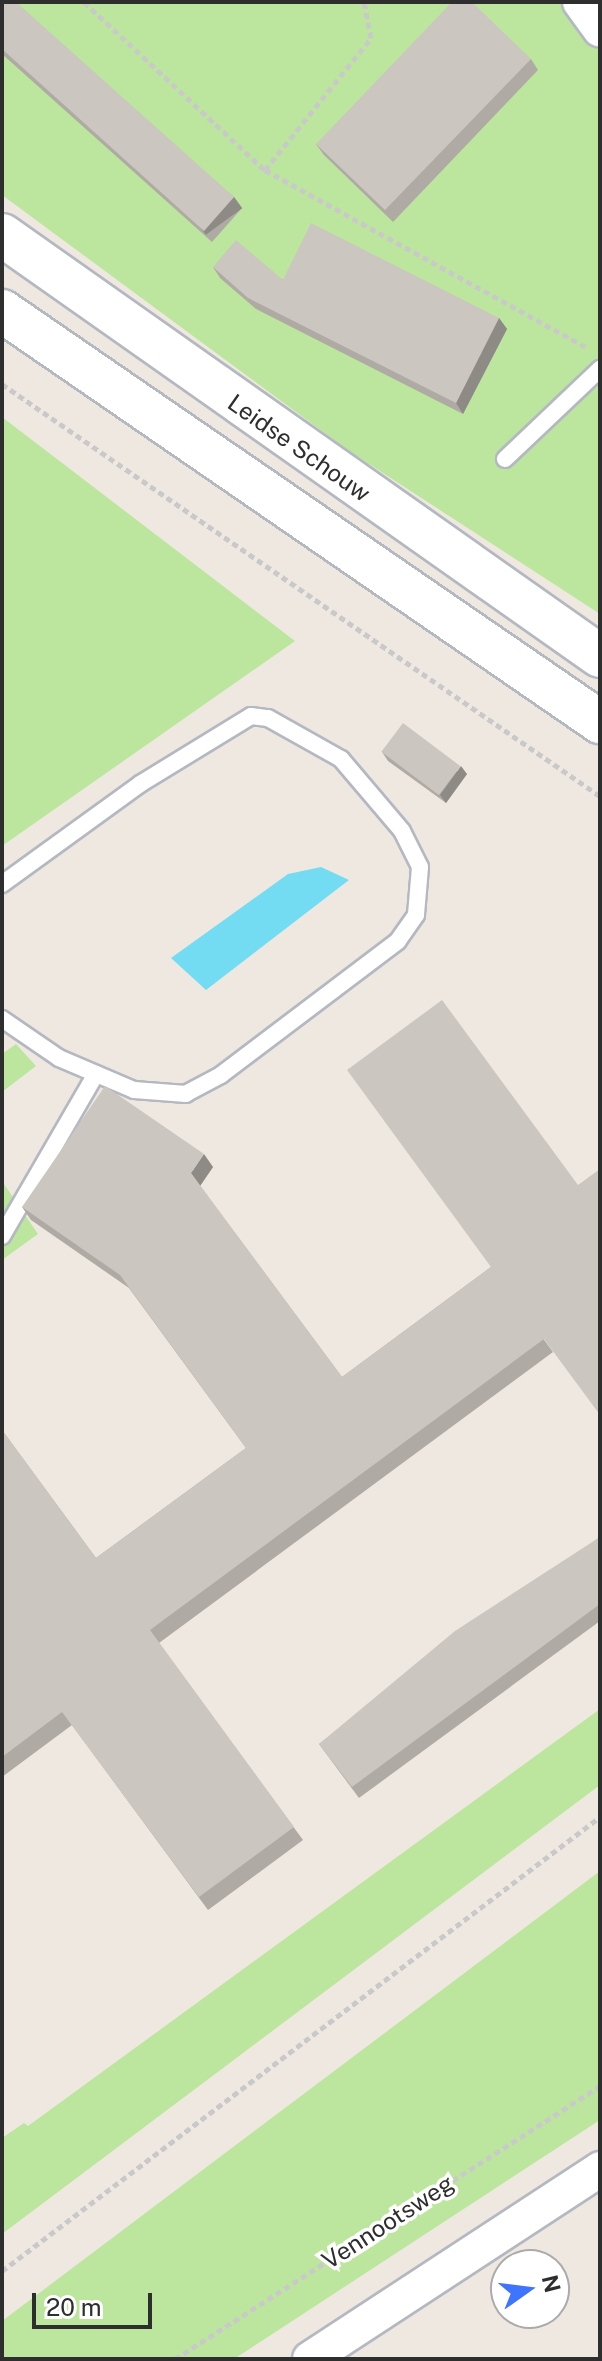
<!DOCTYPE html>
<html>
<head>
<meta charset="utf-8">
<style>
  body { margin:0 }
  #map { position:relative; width:602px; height:2361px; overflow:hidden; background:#efe8e1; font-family:"Public Sans",sans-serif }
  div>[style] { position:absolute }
  .green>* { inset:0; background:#bce69d }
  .water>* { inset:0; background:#73dcf2 }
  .path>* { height:5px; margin-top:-2.5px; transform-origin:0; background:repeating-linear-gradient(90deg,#c9c9c9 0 6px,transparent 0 10px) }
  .roads { filter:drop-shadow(2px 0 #b4b8c1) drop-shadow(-2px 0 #b4b8c1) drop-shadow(0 2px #b4b8c1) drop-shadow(0 -2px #b4b8c1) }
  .service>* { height:16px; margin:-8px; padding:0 8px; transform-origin:8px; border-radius:8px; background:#fff }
  .minor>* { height:34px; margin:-17px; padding:0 17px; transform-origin:17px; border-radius:17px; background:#fff }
  .tertiary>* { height:42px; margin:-21px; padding:0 21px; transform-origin:21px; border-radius:21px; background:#fff }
  .wall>* { inset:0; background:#afaaa4 }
  .shaded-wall>* { inset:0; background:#8e8b86; transform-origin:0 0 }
  .building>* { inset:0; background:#cbc6bf; transform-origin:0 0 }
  span { translate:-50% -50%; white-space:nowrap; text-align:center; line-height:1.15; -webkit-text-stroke:7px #fff; paint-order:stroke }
  .street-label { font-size:24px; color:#2e2e2e }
  .frame { position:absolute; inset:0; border:4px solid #2e2e2e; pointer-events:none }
  .north { position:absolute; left:490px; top:2249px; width:80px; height:80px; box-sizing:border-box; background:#fff; border:2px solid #ababab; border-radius:50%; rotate:76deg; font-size:22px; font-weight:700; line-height:32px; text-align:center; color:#2e2e2e }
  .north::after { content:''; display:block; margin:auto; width:28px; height:36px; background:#3f74fe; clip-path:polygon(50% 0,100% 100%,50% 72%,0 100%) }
  .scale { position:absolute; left:32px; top:2293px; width:120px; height:36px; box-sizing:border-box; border:4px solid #2e2e2e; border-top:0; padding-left:10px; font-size:24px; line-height:28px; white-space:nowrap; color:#2e2e2e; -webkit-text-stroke:6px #fff; paint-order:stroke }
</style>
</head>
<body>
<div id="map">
  <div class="green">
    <i style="clip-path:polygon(2px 2px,600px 2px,600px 614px,349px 451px,2px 195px)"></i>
    <i style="clip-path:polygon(2px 417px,295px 641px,2px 846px)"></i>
    <i style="clip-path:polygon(16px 1044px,36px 1066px,2px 1092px,2px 1054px)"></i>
    <i style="clip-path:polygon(2px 1181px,38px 1234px,2px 1260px)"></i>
    <i style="clip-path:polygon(600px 1709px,600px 1785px,2px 2234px,2px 2138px,24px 2123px,28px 2126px)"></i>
    <i style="clip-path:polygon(600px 1871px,600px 2120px,234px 2359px,2px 2359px,2px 2321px)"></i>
  </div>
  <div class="water">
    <i style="clip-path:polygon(321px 867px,349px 880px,206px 990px,171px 958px,288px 874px)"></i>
  </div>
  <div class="path">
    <i style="left:84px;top:2px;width:247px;rotate:42.9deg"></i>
    <i style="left:265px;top:170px;width:366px;rotate:28.9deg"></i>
    <i style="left:265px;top:170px;width:169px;rotate:-51.2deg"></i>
    <i style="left:371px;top:38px;width:37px;rotate:-101deg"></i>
    <i style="left:2px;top:384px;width:726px;rotate:34.57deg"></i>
    <i style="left:2px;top:2271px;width:751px;rotate:-37.21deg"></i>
    <i style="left:175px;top:2359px;width:505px;rotate:-32.71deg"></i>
  </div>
  <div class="roads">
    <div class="service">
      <i style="left:505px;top:459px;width:131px;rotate:-43.5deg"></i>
      <i style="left:2px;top:884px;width:170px;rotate:-35.9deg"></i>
      <i style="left:140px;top:784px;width:130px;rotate:-31.5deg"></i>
      <i style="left:251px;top:716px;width:17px;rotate:7deg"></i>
      <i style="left:268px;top:718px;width:84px;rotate:29.3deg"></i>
      <i style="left:341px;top:759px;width:94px;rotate:49.7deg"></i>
      <i style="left:402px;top:831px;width:40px;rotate:63.4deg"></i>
      <i style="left:420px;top:867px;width:48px;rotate:94.8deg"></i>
      <i style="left:416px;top:915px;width:32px;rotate:125deg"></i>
      <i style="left:398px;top:941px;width:222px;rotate:142.9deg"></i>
      <i style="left:221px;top:1075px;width:40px;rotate:152deg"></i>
      <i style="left:186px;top:1094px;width:52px;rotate:-175.6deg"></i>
      <i style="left:134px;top:1090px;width:82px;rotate:-156.9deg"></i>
      <i style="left:59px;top:1058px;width:69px;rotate:-145.6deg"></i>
      <i style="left:2px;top:1236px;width:187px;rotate:-59.9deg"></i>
    </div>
    <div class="minor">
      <i style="left:580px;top:2px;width:34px;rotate:54deg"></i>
      <i style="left:310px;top:2359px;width:347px;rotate:-33.2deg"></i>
    </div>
    <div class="tertiary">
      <i style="left:2px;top:235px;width:731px;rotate:35.15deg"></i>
      <i style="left:2px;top:311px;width:726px;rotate:34.5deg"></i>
    </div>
  </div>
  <div class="wall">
    <i style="clip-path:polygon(2px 2px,234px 197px,242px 208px,212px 242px,2px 54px)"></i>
    <i style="clip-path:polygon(531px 59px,538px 70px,393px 222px,324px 155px,316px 144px)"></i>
    <i style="clip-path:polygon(213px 267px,499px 318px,507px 329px,463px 414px,256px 309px,220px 278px)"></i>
    <i style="clip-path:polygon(382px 752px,467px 774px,446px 803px,388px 761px)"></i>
    <i style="clip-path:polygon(213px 1167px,200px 1186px,342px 1377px,491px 1267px,553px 1352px,159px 1643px,303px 1840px,208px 1910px,72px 1725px,2px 1777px,2px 1430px,96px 1558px,246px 1448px,129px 1288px,31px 1220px,22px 1207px)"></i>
    <i style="clip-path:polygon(600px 1537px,600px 1621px,359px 1798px,319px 1744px)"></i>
  </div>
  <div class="shaded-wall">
    <i style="left:234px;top:197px;width:14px;height:45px;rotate:54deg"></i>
    <i style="clip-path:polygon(499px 318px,507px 329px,463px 414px,456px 403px)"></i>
    <i style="clip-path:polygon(461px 766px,467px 774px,446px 803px,440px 795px)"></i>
    <i style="clip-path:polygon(204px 1154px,213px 1167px,200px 1186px,191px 1173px)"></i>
  </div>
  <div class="building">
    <i style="clip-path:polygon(2px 2px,16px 2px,234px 197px,204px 231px,2px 49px)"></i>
    <i style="clip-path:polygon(452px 2px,472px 2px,531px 59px,385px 210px,316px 144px)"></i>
    <i style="clip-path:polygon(311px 223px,499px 318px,456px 403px,248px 298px,213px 267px,236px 240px,283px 280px)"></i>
    <i style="left:403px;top:723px;width:72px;height:36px;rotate:37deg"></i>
    <i style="clip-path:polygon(442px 1000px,578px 1185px,600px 1169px,600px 1415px,544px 1339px,150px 1630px,294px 1827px,199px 1897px,62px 1712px,2px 1757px,2px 1430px,96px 1558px,246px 1448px,120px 1275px,22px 1207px,105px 1086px,204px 1154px,191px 1173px,342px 1377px,491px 1267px,347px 1070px)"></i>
    <i style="clip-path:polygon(600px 1537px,600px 1604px,352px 1787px,319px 1744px,455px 1631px)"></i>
  </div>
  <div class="street-label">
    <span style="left:299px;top:448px;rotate:35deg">Leidse Schouw</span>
    <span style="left:388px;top:2222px;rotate:-33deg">Vennootsweg</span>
  </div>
  <div class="frame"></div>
  <div class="north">N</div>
  <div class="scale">20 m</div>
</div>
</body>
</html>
